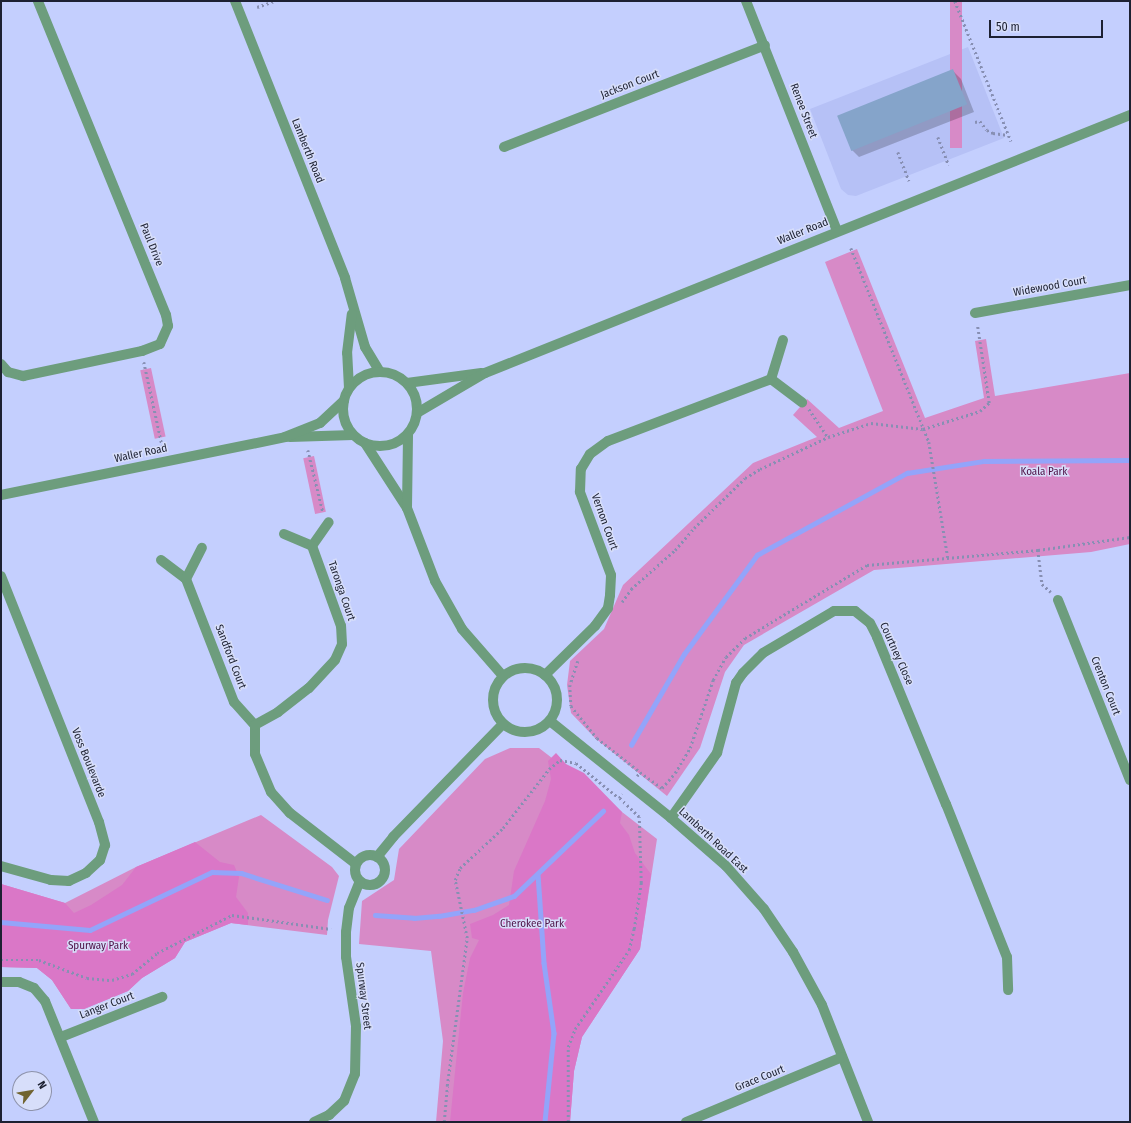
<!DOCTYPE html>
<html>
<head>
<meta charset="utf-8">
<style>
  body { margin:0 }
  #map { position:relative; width:1131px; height:1123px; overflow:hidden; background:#c4cffe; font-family:"Fira Sans Condensed",sans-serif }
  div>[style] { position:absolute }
  .built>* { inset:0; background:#b6c1f6 }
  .green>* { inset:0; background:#d78ac7; transform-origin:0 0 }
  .forest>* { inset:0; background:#da77c7 }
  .shadow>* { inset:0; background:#0003 }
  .stream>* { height:4.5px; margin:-2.25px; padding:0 2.25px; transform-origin:2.25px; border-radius:2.25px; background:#93a4fa }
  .building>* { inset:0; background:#85a4ca; transform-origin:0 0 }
  .path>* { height:2.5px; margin-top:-1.25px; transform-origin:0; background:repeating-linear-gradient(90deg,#878fb3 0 2px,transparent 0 5px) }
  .minor>* { height:10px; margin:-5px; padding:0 5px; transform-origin:5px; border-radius:5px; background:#6d9d7d }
  .minor>.ring { margin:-5px; padding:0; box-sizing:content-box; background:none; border:10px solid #6d9d7d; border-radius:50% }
  span { translate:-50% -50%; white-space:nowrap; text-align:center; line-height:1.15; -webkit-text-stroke:3px #d7defa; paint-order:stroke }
  .street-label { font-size:11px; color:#1d2132 }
  .park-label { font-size:11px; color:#4f1146 }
  .frame { position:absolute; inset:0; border:2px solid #1d2132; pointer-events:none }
  .north { position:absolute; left:12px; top:1071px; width:40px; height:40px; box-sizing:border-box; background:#d7defa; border:1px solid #8d92aa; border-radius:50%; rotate:59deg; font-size:11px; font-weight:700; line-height:16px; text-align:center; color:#1d2132 }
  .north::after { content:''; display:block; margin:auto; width:14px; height:18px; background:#716431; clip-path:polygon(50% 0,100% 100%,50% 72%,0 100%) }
  .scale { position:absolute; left:989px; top:20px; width:114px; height:18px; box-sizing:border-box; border:2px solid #1d2132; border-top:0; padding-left:5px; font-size:12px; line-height:14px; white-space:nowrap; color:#1d2132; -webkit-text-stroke:3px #d7defa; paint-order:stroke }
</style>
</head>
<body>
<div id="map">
  <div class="built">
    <i style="clip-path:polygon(968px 47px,1004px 138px,856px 196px,848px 195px,841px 189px,810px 109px)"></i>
  </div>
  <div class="green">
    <i style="left:950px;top:1px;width:12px;height:147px"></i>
    <i style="clip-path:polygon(857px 249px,925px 418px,984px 398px,975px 341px,986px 339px,995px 396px,1130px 373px,1130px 544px,1091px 552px,874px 570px,744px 645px,725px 672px,700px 748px,667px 796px,595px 738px,571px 713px,567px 685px,570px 661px,604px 629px,623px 585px,753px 463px,817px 437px,793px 415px,807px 399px,839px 428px,883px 411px,825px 262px)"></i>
    <i style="left:151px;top:368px;width:70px;height:11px;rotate:78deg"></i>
    <i style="left:314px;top:456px;width:57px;height:11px;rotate:78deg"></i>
    <i style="clip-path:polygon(510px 748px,539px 748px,657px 839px,640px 949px,582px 1037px,574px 1071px,570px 1122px,436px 1122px,443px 1041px,431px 951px,359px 944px,362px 901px,394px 880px,399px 849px,485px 759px)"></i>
    <i style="clip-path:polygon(261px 815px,332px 867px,339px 876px,328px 920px,327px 935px,231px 923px,185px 942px,175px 958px,142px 978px,128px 991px,84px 1009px,71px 1009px,52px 980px,37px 968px,1px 967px,1px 884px,65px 903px,136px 867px)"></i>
  </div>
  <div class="forest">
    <i style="clip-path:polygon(556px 753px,566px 764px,584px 773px,622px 812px,620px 823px,629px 835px,635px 853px,651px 874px,640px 949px,582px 1037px,574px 1071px,570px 1122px,450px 1122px,463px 993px,470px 958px,479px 940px,472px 938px,470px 924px,493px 915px,509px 905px,514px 871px,545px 801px,551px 779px,548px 761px)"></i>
    <i style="clip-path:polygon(195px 842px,220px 862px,234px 865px,239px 877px,236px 897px,248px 913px,248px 925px,231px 923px,185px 942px,175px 958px,142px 978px,128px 991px,84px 1009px,71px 1009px,52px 980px,37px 968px,1px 967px,1px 884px,65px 903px,74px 913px,91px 905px,122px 885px,136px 867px)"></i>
  </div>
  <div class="shadow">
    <i style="clip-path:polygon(953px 71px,961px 79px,974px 112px,859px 157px,851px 149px)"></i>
  </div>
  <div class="stream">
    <i style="left:631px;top:745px;width:105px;rotate:-59.8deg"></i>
    <i style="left:684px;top:654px;width:123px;rotate:-53.6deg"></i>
    <i style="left:757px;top:555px;width:171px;rotate:-28.7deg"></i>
    <i style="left:907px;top:473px;width:78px;rotate:-8.9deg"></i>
    <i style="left:984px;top:461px;width:146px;rotate:-0.4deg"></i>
    <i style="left:538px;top:874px;width:89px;rotate:86.1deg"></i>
    <i style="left:544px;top:963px;width:71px;rotate:81.9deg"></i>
    <i style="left:554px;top:1033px;width:89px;rotate:95.8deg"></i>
    <i style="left:375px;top:915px;width:39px;rotate:4deg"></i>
    <i style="left:414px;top:918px;width:25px;rotate:-5deg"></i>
    <i style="left:439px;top:916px;width:36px;rotate:-10deg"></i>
    <i style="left:474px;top:910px;width:42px;rotate:-19.3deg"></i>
    <i style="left:514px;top:896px;width:123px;rotate:-43.7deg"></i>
    <i style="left:1px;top:922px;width:89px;rotate:5.1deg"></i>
    <i style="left:90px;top:930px;width:135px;rotate:-25.4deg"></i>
    <i style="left:212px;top:872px;width:29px;rotate:2deg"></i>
    <i style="left:241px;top:873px;width:90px;rotate:17.4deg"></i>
  </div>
  <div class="building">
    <i style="left:953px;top:69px;width:38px;height:125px;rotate:68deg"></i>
  </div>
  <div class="path">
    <i style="left:955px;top:1px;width:151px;rotate:68.2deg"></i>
    <i style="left:257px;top:7px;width:18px;rotate:-19deg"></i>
    <i style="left:975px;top:122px;width:5px;rotate:-11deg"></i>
    <i style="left:980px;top:121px;width:11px;rotate:52deg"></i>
    <i style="left:987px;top:130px;width:7px;rotate:27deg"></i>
    <i style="left:993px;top:133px;width:15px;rotate:8deg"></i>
    <i style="left:938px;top:137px;width:30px;rotate:69deg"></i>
    <i style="left:898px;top:152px;width:31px;rotate:69deg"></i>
    <i style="left:851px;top:248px;width:209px;rotate:68.1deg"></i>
    <i style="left:929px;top:442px;width:118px;rotate:80.7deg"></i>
    <i style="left:144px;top:362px;width:89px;rotate:77.7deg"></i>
    <i style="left:809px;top:409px;width:34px;rotate:56deg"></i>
    <i style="left:308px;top:450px;width:64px;rotate:76.4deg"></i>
    <i style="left:1038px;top:550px;width:34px;rotate:83deg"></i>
    <i style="left:1042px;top:584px;width:12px;rotate:42deg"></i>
    <i style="left:622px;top:602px;width:16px;rotate:-55deg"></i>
    <i style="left:631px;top:589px;width:59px;rotate:-41.6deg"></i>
    <i style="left:675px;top:550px;width:29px;rotate:-49deg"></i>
    <i style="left:694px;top:528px;width:71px;rotate:-44.4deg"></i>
    <i style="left:745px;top:478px;width:17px;rotate:-31deg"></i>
    <i style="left:760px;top:469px;width:75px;rotate:-25.2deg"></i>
    <i style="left:828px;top:437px;width:45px;rotate:-18deg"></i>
    <i style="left:871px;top:423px;width:52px;rotate:6.6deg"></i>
    <i style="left:923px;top:429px;width:60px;rotate:-17.5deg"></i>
    <i style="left:980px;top:411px;width:12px;rotate:-42deg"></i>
    <i style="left:989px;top:403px;width:80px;rotate:-98.6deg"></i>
    <i style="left:578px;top:661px;width:25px;rotate:108deg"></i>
    <i style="left:570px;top:685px;width:21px;rotate:87deg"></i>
    <i style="left:571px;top:706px;width:41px;rotate:50.9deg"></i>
    <i style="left:597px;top:738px;width:55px;rotate:38.3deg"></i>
    <i style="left:637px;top:776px;width:5px;rotate:-53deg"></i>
    <i style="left:640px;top:772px;width:27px;rotate:36deg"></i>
    <i style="left:662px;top:788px;width:20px;rotate:-49deg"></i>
    <i style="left:675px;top:773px;width:29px;rotate:-59deg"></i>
    <i style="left:690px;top:748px;width:72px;rotate:-71.3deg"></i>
    <i style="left:713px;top:680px;width:26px;rotate:-61deg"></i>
    <i style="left:726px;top:657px;width:27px;rotate:-45deg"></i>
    <i style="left:745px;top:638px;width:142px;rotate:-30.9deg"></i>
    <i style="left:867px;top:565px;width:172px;rotate:-5deg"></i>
    <i style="left:1038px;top:550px;width:93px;rotate:-8deg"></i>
    <i style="left:1px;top:960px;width:38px"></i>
    <i style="left:39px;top:960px;width:51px;rotate:20.6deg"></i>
    <i style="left:87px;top:978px;width:25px;rotate:5deg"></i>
    <i style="left:112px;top:980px;width:21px;rotate:-17deg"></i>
    <i style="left:132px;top:974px;width:33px;rotate:-40deg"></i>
    <i style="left:157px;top:953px;width:84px;rotate:-26.9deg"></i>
    <i style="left:232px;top:915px;width:100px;rotate:8deg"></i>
    <i style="left:444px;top:1122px;width:36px;rotate:-85deg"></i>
    <i style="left:447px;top:1086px;width:149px;rotate:-82.3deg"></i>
    <i style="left:467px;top:938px;width:59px;rotate:-101.7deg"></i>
    <i style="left:455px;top:880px;width:13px;rotate:-67deg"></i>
    <i style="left:460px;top:868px;width:59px;rotate:-42.9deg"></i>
    <i style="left:503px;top:828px;width:75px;rotate:-52.1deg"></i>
    <i style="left:549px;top:769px;width:14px;rotate:-39deg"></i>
    <i style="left:560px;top:760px;width:16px;rotate:11deg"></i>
    <i style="left:576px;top:763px;width:55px;rotate:39.1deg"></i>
    <i style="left:568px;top:1122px;width:75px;rotate:-90deg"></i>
    <i style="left:568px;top:1047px;width:19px;rotate:-69deg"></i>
    <i style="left:575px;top:1029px;width:96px;rotate:-55.6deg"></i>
    <i style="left:629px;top:950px;width:22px;rotate:-77deg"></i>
    <i style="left:634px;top:929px;width:47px;rotate:-81.3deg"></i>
    <i style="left:641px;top:883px;width:66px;rotate:-91.7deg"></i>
    <i style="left:639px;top:817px;width:28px;rotate:-136deg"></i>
    <i style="left:619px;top:798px;width:5px;rotate:-53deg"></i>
  </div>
  <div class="minor">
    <i style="left:235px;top:1px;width:298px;rotate:68.3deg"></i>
    <i style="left:345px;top:278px;width:72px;rotate:73.8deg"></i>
    <i style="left:365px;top:347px;width:29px;rotate:59deg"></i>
    <i style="left:746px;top:1px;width:247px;rotate:68.4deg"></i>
    <i style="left:504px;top:147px;width:280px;rotate:-21.3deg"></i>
    <i style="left:975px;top:313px;width:158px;rotate:-10.2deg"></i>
    <i style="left:783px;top:340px;width:41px;rotate:107.1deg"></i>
    <i style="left:771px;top:379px;width:39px;rotate:37deg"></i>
    <i style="left:1px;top:364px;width:11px;rotate:49deg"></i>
    <i style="left:8px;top:372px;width:16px;rotate:15deg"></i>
    <i style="left:23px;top:376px;width:122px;rotate:-11.9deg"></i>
    <i style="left:142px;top:351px;width:19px;rotate:-21deg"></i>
    <i style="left:160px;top:344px;width:20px;rotate:-66deg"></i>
    <i style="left:168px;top:326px;width:11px;rotate:-100deg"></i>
    <i style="left:166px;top:315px;width:339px;rotate:-112.2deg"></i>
    <i class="ring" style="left:343px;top:372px;width:64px;height:64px"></i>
    <i style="left:407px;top:383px;width:75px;rotate:-7.7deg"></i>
    <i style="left:349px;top:388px;width:35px;rotate:-93deg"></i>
    <i style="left:347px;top:353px;width:39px;rotate:-83deg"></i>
    <i style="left:417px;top:413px;width:79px;rotate:-30.5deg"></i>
    <i style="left:485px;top:373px;width:695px;rotate:-21.8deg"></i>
    <i style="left:290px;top:437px;width:63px;rotate:-1.8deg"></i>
    <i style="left:365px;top:443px;width:77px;rotate:57.1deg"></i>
    <i style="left:407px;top:508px;width:78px;rotate:69deg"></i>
    <i style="left:435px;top:581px;width:55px;rotate:60.6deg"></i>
    <i style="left:462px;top:629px;width:62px;rotate:48.9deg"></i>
    <i style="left:1px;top:495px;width:290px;rotate:-11.5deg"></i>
    <i style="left:285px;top:437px;width:38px;rotate:-22deg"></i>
    <i style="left:320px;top:423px;width:33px;rotate:-43deg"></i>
    <i style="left:407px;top:508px;width:74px;rotate:-89.2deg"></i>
    <i style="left:284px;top:534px;width:30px;rotate:23deg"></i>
    <i style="left:312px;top:546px;width:29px;rotate:-55deg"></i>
    <i style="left:161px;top:560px;width:31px;rotate:37deg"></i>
    <i style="left:186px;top:579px;width:132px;rotate:68.7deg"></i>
    <i style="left:234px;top:702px;width:31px;rotate:48deg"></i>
    <i style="left:255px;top:725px;width:29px;rotate:90deg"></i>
    <i style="left:255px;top:754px;width:41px;rotate:67.2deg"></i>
    <i style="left:271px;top:792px;width:28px;rotate:48deg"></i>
    <i style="left:290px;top:813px;width:83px;rotate:37.7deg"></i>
    <i style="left:1px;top:576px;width:265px;rotate:68.3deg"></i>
    <i style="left:99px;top:822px;width:24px;rotate:75deg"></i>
    <i style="left:105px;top:845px;width:16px;rotate:108deg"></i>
    <i style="left:100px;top:860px;width:19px;rotate:137deg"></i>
    <i style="left:86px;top:873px;width:19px;rotate:155deg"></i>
    <i style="left:69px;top:881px;width:18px;rotate:-177deg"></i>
    <i style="left:51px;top:880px;width:52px;rotate:-164.4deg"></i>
    <i style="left:186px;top:579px;width:35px;rotate:-63deg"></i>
    <i style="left:1058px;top:600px;width:194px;rotate:68.2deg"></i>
    <i class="ring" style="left:493px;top:668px;width:54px;height:54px"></i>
    <i style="left:545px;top:675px;width:70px;rotate:-44.4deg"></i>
    <i style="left:595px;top:626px;width:22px;rotate:-54deg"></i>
    <i style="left:608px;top:608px;width:13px;rotate:-81deg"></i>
    <i style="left:610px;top:595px;width:20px;rotate:-87deg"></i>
    <i style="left:611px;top:575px;width:89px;rotate:-110.5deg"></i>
    <i style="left:580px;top:492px;width:23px;rotate:-88deg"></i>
    <i style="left:581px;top:469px;width:17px;rotate:-59deg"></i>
    <i style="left:590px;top:454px;width:22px;rotate:-36deg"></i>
    <i style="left:608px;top:441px;width:174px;rotate:-20.8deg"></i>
    <i style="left:550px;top:721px;width:155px;rotate:38.7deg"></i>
    <i style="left:671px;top:818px;width:73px;rotate:41.1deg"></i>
    <i style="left:726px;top:866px;width:57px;rotate:48.5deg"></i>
    <i style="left:764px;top:909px;width:52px;rotate:56deg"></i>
    <i style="left:793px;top:952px;width:60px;rotate:61.3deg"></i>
    <i style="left:822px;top:1005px;width:126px;rotate:68.5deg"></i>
    <i style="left:255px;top:725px;width:26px;rotate:-29deg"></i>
    <i style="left:278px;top:712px;width:39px;rotate:-38deg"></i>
    <i style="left:309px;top:688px;width:38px;rotate:-47deg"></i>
    <i style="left:335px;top:660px;width:17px;rotate:-66deg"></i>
    <i style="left:342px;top:644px;width:18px;rotate:-93deg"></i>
    <i style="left:341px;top:626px;width:85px;rotate:-109.9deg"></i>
    <i style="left:671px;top:818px;width:80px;rotate:-54.7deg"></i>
    <i style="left:717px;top:753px;width:73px;rotate:-74.8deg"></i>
    <i style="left:736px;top:683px;width:12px;rotate:-55deg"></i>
    <i style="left:743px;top:673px;width:28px;rotate:-45deg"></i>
    <i style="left:763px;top:653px;width:82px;rotate:-30.6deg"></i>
    <i style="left:834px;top:611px;width:21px"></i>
    <i style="left:855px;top:611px;width:19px;rotate:39deg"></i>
    <i style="left:870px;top:623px;width:16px;rotate:63deg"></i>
    <i style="left:877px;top:637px;width:181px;rotate:67.6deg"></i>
    <i style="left:946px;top:804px;width:165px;rotate:68.3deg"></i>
    <i style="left:1007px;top:957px;width:33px;rotate:88deg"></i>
    <i class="ring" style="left:355px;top:855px;width:20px;height:20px"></i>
    <i style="left:377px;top:857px;width:26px;rotate:-51deg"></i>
    <i style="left:393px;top:837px;width:158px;rotate:-45.8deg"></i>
    <i style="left:1px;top:982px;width:18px"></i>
    <i style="left:19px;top:982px;width:16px;rotate:22deg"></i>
    <i style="left:34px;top:988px;width:17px;rotate:50deg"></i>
    <i style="left:45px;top:1001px;width:131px;rotate:68deg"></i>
    <i style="left:61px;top:1037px;width:109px;rotate:-21.6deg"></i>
    <i style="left:314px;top:1122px;width:17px;rotate:-25deg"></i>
    <i style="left:329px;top:1115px;width:21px;rotate:-43deg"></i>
    <i style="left:344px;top:1101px;width:29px;rotate:-68deg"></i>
    <i style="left:355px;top:1074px;width:48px;rotate:-88.8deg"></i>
    <i style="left:356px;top:1026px;width:70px;rotate:-98.2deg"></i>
    <i style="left:346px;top:957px;width:25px;rotate:-90deg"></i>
    <i style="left:346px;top:932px;width:24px;rotate:-83deg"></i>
    <i style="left:349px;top:908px;width:29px;rotate:-68deg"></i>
    <i style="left:686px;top:1122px;width:169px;rotate:-22.6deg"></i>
  </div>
  <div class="street-label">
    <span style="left:630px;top:85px;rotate:-21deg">Jackson Court</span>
    <span style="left:803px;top:111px;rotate:69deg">Renee Street</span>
    <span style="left:307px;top:151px;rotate:68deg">Lamberth Road</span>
    <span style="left:803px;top:232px;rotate:-22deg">Waller Road</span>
    <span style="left:151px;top:245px;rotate:68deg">Paul Drive</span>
    <span style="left:1050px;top:287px;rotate:-10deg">Widewood Court</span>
    <span style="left:141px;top:454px;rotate:-12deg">Waller Road</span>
    <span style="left:604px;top:522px;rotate:70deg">Vernon Court</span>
    <span style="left:341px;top:591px;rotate:71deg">Taronga Court</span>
    <span style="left:896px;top:654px;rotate:66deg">Courtney Close</span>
    <span style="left:230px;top:657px;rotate:69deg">Sandford Court</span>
    <span style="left:1105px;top:686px;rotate:68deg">Crenton Court</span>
    <span style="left:88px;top:763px;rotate:68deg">Voss Boulevarde</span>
    <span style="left:713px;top:841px;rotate:43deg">Lamberth Road East</span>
    <span style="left:363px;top:996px;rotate:83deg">Spurway Street</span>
    <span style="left:107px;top:1006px;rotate:-21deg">Langer Court</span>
    <span style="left:760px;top:1079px;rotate:-22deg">Grace Court</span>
  </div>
  <div class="park-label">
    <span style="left:1044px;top:472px">Koala Park</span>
    <span style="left:532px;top:924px">Cherokee Park</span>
    <span style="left:98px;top:946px">Spurway Park</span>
  </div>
  <div class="frame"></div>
  <div class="north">N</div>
  <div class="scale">50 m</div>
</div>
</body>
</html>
